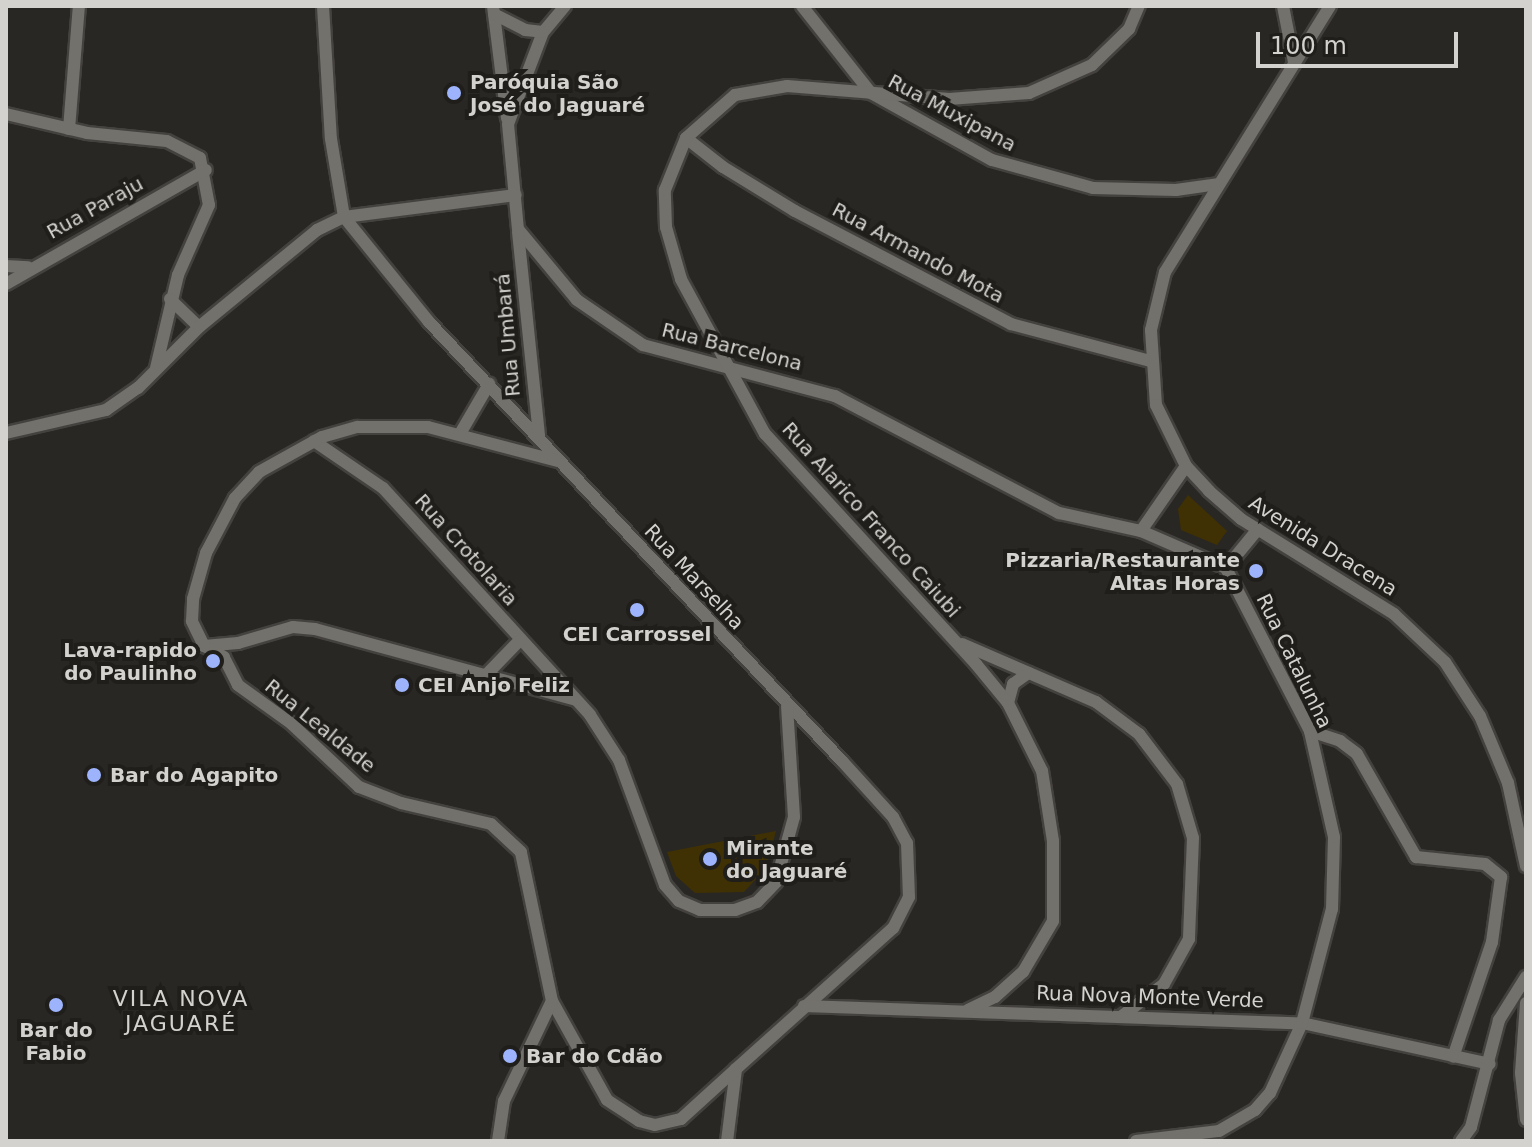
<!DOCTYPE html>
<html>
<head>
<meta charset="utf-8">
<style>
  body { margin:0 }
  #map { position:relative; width:1532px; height:1147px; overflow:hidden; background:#292723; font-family:"DejaVu Sans",sans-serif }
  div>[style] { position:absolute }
  .green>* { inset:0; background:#403104 }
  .roads { filter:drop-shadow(2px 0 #44423f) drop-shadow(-2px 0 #44423f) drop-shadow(0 2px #44423f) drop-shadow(0 -2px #44423f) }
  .minor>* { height:12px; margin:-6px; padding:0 6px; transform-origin:6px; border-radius:6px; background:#73716c }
  .dots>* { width:22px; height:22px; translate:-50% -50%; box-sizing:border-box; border:4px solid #201e1a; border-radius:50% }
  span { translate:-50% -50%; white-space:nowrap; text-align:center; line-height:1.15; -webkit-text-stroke:8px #201e1a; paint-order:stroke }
  .poi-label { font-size:20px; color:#d3d2cf; font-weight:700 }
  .left { translate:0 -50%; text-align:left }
  .right { translate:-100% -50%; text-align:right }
  .street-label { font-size:20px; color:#d3d2cf }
  .neighbourhood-label { font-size:22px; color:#d3d2cf; letter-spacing:2px }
  .frame { position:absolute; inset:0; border:8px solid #d3d2cf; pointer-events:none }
  .scale { position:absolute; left:1256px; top:32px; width:202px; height:36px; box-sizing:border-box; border:4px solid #d3d2cf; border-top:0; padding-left:10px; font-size:24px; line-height:28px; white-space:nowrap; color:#d3d2cf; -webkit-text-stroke:6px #201e1a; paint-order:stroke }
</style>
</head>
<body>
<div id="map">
  <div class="green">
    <i style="clip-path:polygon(1188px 495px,1227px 531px,1217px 545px,1181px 530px,1178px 509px)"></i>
    <i style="clip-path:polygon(776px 831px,766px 868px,744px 892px,695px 893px,676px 876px,667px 852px)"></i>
  </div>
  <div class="roads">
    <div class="minor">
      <i style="left:323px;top:6px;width:133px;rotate:86.6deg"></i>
      <i style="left:331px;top:139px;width:79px;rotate:80.5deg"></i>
      <i style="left:344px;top:217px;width:135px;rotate:51deg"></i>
      <i style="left:429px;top:322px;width:603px;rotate:46.75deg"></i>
      <i style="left:842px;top:761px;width:76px;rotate:47.7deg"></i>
      <i style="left:893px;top:817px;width:30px;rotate:62deg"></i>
      <i style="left:907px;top:843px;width:54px;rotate:87.9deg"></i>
      <i style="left:909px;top:897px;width:35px;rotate:117deg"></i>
      <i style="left:893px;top:928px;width:211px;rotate:138.1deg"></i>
      <i style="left:736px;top:1069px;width:73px;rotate:97.1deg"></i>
      <i style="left:493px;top:6px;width:113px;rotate:82.9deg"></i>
      <i style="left:565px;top:6px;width:34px;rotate:130deg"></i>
      <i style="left:543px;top:32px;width:98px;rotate:110.8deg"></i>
      <i style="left:508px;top:124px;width:105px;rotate:84.6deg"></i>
      <i style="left:518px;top:229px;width:92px;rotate:50.3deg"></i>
      <i style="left:577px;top:300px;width:80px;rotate:34.3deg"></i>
      <i style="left:643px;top:345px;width:199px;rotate:14.9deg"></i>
      <i style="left:835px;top:396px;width:253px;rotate:27.6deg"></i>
      <i style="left:1059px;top:513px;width:84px;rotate:12.4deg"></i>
      <i style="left:802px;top:6px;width:111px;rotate:51.6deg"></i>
      <i style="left:871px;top:93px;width:138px;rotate:29deg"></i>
      <i style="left:992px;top:160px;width:105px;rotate:15.5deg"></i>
      <i style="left:1093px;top:188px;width:83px;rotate:1.4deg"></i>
      <i style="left:1176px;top:190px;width:42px;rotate:-8.1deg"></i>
      <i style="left:1283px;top:6px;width:57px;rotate:78.9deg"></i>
      <i style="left:1330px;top:6px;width:313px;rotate:121.8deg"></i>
      <i style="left:1165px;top:272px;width:60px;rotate:103.6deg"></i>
      <i style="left:1151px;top:330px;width:75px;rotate:86.2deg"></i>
      <i style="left:1156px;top:405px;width:68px;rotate:63.8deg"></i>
      <i style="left:1186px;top:466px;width:34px;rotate:47deg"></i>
      <i style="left:1209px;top:491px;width:43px;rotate:41.2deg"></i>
      <i style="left:1241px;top:519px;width:180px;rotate:31.8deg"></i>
      <i style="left:1394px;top:614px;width:70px;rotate:43.3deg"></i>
      <i style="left:1445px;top:662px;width:64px;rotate:57.1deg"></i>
      <i style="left:1480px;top:716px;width:73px;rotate:67.3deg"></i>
      <i style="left:1508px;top:783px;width:85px;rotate:77.8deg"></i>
      <i style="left:494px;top:14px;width:35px;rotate:27deg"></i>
      <i style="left:525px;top:30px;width:18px;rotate:6deg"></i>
      <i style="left:6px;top:114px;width:83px;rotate:13.2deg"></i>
      <i style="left:87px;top:133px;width:80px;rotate:5.7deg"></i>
      <i style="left:167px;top:141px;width:37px;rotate:27deg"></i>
      <i style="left:200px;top:158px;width:48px;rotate:79.2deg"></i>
      <i style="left:209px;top:205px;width:77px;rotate:113.9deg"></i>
      <i style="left:178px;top:275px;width:96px;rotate:103.3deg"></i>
      <i style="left:69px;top:129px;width:123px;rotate:-85.4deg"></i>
      <i style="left:686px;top:138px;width:47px;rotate:38.1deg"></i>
      <i style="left:723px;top:167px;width:84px;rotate:31.4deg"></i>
      <i style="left:795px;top:211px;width:244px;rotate:27.6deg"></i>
      <i style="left:1011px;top:324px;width:144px;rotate:14.9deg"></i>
      <i style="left:518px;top:232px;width:205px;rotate:84.1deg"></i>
      <i style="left:6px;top:266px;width:22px;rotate:3deg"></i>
      <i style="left:6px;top:284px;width:230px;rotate:-29.7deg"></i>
      <i style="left:170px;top:299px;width:40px;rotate:44deg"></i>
      <i style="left:461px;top:432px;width:56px;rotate:-59.7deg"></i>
      <i style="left:6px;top:433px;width:103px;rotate:-13deg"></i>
      <i style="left:106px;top:410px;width:39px;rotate:-35deg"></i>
      <i style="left:138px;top:388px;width:86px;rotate:-45deg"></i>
      <i style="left:199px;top:327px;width:153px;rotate:-39.4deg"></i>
      <i style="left:317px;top:230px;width:30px;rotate:-26deg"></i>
      <i style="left:344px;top:217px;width:173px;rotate:-7.3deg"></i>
      <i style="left:314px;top:441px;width:83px;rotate:34.3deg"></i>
      <i style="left:383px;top:488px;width:307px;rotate:47.6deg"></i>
      <i style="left:590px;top:715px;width:54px;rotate:57.2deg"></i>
      <i style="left:619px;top:760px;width:133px;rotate:69.8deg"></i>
      <i style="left:665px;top:885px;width:21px;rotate:49deg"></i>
      <i style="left:679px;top:901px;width:23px;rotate:23deg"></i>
      <i style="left:700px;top:910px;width:35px"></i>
      <i style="left:735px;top:910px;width:23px;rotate:-20deg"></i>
      <i style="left:757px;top:902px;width:28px;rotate:-46deg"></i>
      <i style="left:776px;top:882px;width:67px;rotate:-74.5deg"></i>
      <i style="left:794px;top:817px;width:111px;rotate:-93.6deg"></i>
      <i style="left:1186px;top:466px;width:79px;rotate:124.7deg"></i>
      <i style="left:1141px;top:531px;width:93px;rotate:23.5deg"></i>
      <i style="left:1226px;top:568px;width:50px;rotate:-50.6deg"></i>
      <i style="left:962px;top:644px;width:146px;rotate:23.4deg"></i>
      <i style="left:1096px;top:702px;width:54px;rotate:36.7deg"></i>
      <i style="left:1139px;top:734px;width:63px;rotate:52.8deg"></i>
      <i style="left:1177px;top:784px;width:56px;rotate:73.5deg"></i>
      <i style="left:1193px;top:838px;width:101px;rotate:92.3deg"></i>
      <i style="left:1189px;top:939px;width:51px;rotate:119.1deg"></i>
      <i style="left:1164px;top:984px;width:53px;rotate:142.7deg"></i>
      <i style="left:204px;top:646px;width:34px;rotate:-5deg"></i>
      <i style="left:238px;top:643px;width:57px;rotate:-16.2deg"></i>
      <i style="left:293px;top:627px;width:22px;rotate:5deg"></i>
      <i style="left:315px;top:629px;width:270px;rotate:15.2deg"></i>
      <i style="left:488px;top:673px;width:47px;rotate:-45.9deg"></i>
      <i style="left:1008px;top:703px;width:20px;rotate:-75deg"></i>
      <i style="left:1013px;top:684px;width:19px;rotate:-36deg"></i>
      <i style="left:1310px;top:731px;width:32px;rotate:18deg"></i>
      <i style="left:1340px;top:741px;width:21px;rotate:37deg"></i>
      <i style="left:1357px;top:754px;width:119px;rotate:60.2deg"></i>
      <i style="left:1416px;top:857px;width:69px;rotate:5.8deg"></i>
      <i style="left:1485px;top:864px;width:21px;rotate:39deg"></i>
      <i style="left:1501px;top:877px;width:66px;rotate:97.9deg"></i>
      <i style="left:1492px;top:942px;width:121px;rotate:108.7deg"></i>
      <i style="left:552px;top:1001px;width:113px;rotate:60.9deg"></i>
      <i style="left:607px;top:1100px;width:38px;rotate:33deg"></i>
      <i style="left:639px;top:1121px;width:16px;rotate:14deg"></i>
      <i style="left:655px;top:1125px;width:27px;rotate:-13deg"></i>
      <i style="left:681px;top:1119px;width:74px;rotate:-42.3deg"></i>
      <i style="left:1526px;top:1003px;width:70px;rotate:94.1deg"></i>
      <i style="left:1521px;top:1073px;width:47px;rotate:83.9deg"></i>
      <i style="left:804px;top:1006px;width:498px;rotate:2deg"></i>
      <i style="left:1302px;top:1023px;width:192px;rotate:12.3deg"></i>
      <i style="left:968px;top:1010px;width:30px;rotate:-26deg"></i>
      <i style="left:995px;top:997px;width:38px;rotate:-42deg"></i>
      <i style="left:1023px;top:972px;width:59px;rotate:-59.5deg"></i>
      <i style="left:1053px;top:921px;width:80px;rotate:-90deg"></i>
      <i style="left:1053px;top:841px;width:71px;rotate:-98.9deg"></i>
      <i style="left:1042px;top:771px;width:76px;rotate:-116.6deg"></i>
      <i style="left:1008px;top:703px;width:50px;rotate:-129.4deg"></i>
      <i style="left:976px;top:664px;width:312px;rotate:-132.5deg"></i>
      <i style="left:765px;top:434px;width:176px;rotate:-118.5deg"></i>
      <i style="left:681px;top:279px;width:54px;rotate:-106.1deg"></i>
      <i style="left:666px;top:227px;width:37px;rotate:-92deg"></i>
      <i style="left:665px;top:190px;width:56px;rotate:-68deg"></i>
      <i style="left:686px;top:138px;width:65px;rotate:-41.3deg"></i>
      <i style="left:735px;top:95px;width:53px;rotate:-9.8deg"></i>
      <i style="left:787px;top:86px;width:163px;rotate:4.6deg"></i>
      <i style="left:949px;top:99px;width:80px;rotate:-4.3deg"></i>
      <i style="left:1029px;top:93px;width:69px;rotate:-24deg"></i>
      <i style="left:1092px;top:65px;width:52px;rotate:-44.2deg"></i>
      <i style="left:1129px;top:29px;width:25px;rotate:-67deg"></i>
      <i style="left:498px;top:1141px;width:40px;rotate:-81.5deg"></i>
      <i style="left:504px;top:1101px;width:111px;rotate:-64.4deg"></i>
      <i style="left:552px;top:1001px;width:152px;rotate:-101.8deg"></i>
      <i style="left:521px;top:852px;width:41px;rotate:-137deg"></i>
      <i style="left:491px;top:824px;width:92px;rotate:-166.9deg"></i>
      <i style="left:401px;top:803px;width:45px;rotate:-159.1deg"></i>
      <i style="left:359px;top:787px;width:92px;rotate:-136.8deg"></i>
      <i style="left:292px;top:724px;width:67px;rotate:-144.2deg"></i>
      <i style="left:238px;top:685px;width:31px;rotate:-117deg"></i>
      <i style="left:224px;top:657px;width:23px;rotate:-151deg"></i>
      <i style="left:204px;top:646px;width:28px;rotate:-116deg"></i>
      <i style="left:192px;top:621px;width:22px;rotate:-87deg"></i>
      <i style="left:193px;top:599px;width:48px;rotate:-74.2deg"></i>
      <i style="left:206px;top:553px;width:62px;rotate:-62.2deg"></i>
      <i style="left:235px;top:498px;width:35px;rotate:-47deg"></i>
      <i style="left:259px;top:472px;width:72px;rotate:-29.1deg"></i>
      <i style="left:322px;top:437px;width:37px;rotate:-16deg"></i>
      <i style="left:358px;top:427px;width:70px"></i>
      <i style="left:428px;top:427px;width:134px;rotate:14.7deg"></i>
      <i style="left:1136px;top:1141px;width:84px;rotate:-6.9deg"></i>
      <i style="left:1219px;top:1131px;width:42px;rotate:-30.3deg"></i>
      <i style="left:1255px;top:1110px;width:23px;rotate:-49deg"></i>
      <i style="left:1270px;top:1093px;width:77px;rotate:-65.4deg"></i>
      <i style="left:1302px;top:1023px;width:118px;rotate:-75.3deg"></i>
      <i style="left:1332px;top:909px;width:72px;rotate:-88.4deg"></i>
      <i style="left:1334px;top:837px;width:109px;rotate:-102.8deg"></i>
      <i style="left:1310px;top:731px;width:183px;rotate:-117.3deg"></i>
      <i style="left:1461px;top:1141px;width:17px;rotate:-54deg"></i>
      <i style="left:1471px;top:1127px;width:111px;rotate:-75.3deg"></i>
      <i style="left:1499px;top:1020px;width:51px;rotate:-57.9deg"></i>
    </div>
  </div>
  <div class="dots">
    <i style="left:454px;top:93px;background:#9db4fd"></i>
    <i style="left:1256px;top:571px;background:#9db4fd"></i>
    <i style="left:637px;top:610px;background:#9db4fd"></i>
    <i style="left:213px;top:661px;background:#9db4fd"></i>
    <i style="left:402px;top:685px;background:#9db4fd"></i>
    <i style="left:94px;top:775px;background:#9db4fd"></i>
    <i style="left:710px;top:859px;background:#9db4fd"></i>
    <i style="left:56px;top:1005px;background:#9db4fd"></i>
    <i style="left:510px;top:1056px;background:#9db4fd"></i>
  </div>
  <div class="poi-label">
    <span class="left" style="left:470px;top:94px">Paróquia São<br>José do Jaguaré</span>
    <span class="right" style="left:1240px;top:572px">Pizzaria/Restaurante<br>Altas Horas</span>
    <span style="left:637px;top:634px">CEI Carrossel</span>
    <span class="right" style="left:197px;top:662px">Lava-rapido<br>do Paulinho</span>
    <span class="left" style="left:418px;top:685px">CEI Anjo Feliz</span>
    <span class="left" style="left:110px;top:775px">Bar do Agapito</span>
    <span class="left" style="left:726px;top:860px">Mirante<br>do Jaguaré</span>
    <span style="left:56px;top:1042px">Bar do<br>Fabio</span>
    <span class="left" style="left:526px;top:1056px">Bar do Cdão</span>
  </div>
  <div class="street-label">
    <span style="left:952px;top:113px;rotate:28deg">Rua Muxipana</span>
    <span style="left:95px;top:208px;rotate:-29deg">Rua Paraju</span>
    <span style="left:918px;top:253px;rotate:28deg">Rua Armando Mota</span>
    <span style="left:508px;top:335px;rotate:-95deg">Rua Umbará</span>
    <span style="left:732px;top:347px;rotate:14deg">Rua Barcelona</span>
    <span style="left:871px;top:520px;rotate:48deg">Rua Alarico Franco Caiubi</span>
    <span style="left:1323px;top:546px;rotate:32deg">Avenida Dracena</span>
    <span style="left:466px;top:550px;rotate:48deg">Rua Crotolaria</span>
    <span style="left:694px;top:577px;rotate:47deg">Rua Marselha</span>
    <span style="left:1294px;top:661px;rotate:64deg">Rua Catalunha</span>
    <span style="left:320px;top:726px;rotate:39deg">Rua Lealdade</span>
    <span style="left:1150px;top:997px;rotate:2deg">Rua Nova Monte Verde</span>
  </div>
  <div class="neighbourhood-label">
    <span style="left:181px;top:1011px">VILA NOVA<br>JAGUARÉ</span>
  </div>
  <div class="frame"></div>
  <div class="scale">100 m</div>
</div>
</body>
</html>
